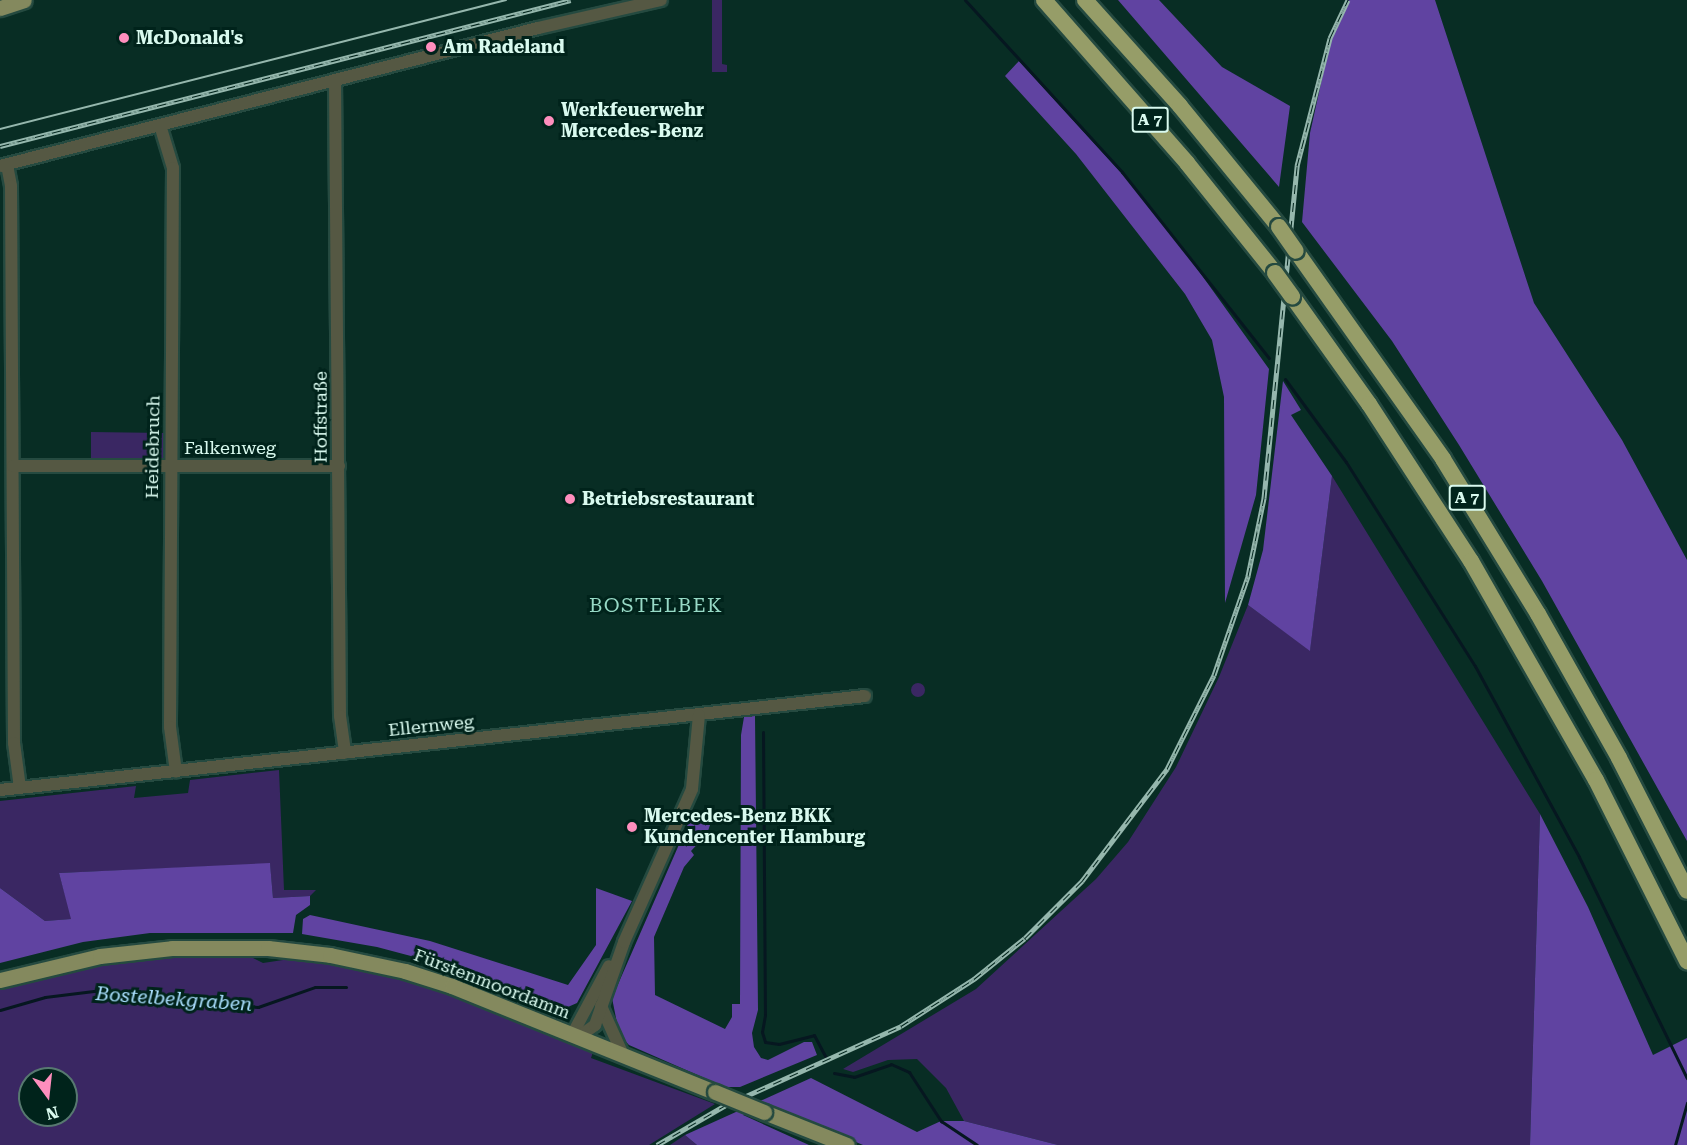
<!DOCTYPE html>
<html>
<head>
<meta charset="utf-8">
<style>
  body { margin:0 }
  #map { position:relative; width:1687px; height:1145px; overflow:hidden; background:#082d24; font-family:"Roboto Serif",serif }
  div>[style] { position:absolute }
  .green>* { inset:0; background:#3a2763 }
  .round { border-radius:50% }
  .forest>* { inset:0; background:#6043a1 }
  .stream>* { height:3px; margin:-1.5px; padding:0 1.5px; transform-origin:1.5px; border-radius:1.5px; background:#061720 }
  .roads { filter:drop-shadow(2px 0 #254a40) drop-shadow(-2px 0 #254a40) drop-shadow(0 2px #254a40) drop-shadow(0 -2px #254a40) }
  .minor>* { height:12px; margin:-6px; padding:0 6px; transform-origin:6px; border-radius:6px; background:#555843 }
  .major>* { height:15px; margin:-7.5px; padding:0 7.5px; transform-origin:7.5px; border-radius:7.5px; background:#84895e }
  .highway>* { height:16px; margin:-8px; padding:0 8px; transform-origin:8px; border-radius:8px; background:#969d68 }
  .tram>* { height:1.5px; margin:-0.75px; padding:0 0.75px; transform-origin:0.75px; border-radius:0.75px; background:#95b7ad }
  .rail>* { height:5px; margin-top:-2.5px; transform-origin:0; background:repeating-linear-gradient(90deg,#00231b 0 9px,#95b7ad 0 18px); box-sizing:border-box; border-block:2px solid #95b7ad }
  .bridges { filter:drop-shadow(2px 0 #254a40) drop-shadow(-2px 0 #254a40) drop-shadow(0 2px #254a40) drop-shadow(0 -2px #254a40) }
  .major-bridge>* { height:15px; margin:-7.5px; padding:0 7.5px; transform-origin:7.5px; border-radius:7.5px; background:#84895e }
  .highway-bridge>* { height:16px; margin:-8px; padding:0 8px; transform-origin:8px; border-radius:8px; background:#969d68 }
  .dots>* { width:16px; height:16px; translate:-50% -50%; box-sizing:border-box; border:3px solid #00231b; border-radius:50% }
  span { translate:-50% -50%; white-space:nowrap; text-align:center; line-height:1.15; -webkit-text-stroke:6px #00231b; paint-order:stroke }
  .shield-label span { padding:2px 4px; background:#00231b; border:2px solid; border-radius:4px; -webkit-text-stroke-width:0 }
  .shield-label { font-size:16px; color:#d9faef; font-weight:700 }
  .poi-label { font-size:18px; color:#d9faef; font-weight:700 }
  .left { translate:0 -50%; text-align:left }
  .street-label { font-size:18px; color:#d9faef }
  .neighbourhood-label { font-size:20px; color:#97dac6; letter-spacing:1.5px }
  .water-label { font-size:20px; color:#a9dffe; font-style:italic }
  .north { position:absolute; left:18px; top:1067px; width:60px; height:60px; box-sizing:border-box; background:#00231b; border:2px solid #577970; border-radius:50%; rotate:165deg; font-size:16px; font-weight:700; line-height:24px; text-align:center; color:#d9faef }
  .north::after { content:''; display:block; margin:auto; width:21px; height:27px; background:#fe8ebd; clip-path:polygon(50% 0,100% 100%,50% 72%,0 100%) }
</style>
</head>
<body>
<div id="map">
  <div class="green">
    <i style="clip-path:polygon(712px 0,722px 0,722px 64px,727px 65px,727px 72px,712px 72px)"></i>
    <i style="clip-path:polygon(91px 432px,165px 433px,165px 456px,160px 462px,91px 462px)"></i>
    <i style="clip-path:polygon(1332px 476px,1540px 814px,1530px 1145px,1058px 1145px,964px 1121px,946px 1088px,917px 1059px,888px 1060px,853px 1072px,843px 1069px,976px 989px,1096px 879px,1128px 842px,1176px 767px,1219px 677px,1248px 605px,1310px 650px)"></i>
    <i class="round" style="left:911px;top:683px;width:14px;height:14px"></i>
    <i style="clip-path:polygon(279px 770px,284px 890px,316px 890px,310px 896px,273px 898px,270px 864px,59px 873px,72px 919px,45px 921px,0 888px,0 801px,136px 786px,134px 798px,188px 793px,190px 780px)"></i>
    <i style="clip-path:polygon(evenodd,241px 952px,263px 963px,303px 957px,395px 976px,459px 997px,593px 1052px,591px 1058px,715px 1104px,649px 1145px,0 1145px,0 987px,125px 959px,241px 952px,30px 1079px,66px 1079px,66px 1115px,30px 1115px,30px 1079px)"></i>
    <i style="clip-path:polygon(685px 1135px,697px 1145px,670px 1145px)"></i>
  </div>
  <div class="forest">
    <i style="clip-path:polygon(1118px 0,1159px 0,1222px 67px,1290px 106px,1279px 187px)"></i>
    <i style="clip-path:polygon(1349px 0,1435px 0,1534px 303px,1622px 440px,1687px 560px,1687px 841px,1542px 581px,1459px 445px,1392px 341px,1302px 222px,1310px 133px,1331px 38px)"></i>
    <i style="clip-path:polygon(1019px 61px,1126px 178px,1188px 256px,1269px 369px,1256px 495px,1225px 603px,1224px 397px,1212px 340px,1185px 294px,1076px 154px,1005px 76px)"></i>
    <i style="clip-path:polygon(1283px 381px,1301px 410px,1291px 415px,1332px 476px,1310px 651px,1248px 605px,1263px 550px)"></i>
    <i style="clip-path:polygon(755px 716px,758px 1010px,752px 1033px,754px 1047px,761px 1058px,768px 1060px,804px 1042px,812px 1042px,817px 1055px,740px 1087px,725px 1087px,629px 1045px,615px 1030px,618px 1028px,612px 998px,691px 817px,700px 815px,712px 819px,707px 834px,691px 851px,694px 855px,684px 867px,654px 937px,655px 995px,725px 1029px,732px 1017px,732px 1004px,740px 1004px,741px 735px,744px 717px)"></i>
    <i style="clip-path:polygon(1540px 814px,1588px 907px,1653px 1055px,1687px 1038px,1687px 1145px,1530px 1145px)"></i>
    <i style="clip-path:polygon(270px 863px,273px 898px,310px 896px,310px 905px,296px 915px,293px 933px,150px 933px,83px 942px,0 963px,0 888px,45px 921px,71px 919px,59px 873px)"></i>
    <i style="clip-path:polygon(596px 888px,632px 901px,577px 1003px,561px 1010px,441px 964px,377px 947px,302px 934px,303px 919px,310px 915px,430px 941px,568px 985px,596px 945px)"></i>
    <i style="clip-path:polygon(811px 1078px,917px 1132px,941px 1121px,964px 1121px,1058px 1145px,863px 1145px,761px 1102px,743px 1115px,809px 1145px,697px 1145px,685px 1135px)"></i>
  </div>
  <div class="stream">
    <i style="left:965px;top:0;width:233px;rotate:47.6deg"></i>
    <i style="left:1122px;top:172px;width:237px;rotate:51.7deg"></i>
    <i style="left:1285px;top:379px;width:103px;rotate:53.7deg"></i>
    <i style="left:1346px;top:462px;width:241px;rotate:57.7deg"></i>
    <i style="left:1475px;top:666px;width:217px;rotate:61.4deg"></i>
    <i style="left:1579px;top:857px;width:246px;rotate:64deg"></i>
    <i style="left:763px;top:732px;width:283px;rotate:89.6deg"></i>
    <i style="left:765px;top:1015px;width:17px;rotate:100deg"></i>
    <i style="left:762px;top:1032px;width:10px;rotate:73deg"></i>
    <i style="left:765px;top:1042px;width:14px;rotate:8deg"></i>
    <i style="left:779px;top:1044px;width:36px;rotate:-14deg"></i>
    <i style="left:814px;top:1035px;width:26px;rotate:62deg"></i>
    <i style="left:0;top:1010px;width:47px;rotate:-16.1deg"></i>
    <i style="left:45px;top:997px;width:49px;rotate:-7deg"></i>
    <i style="left:94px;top:991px;width:165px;rotate:5.6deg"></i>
    <i style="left:258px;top:1007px;width:60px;rotate:-19.3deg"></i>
    <i style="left:315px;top:987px;width:31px"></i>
    <i style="left:834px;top:1073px;width:20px;rotate:11deg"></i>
    <i style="left:854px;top:1077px;width:39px;rotate:-19deg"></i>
    <i style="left:891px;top:1064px;width:20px;rotate:24deg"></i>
    <i style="left:909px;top:1072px;width:59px;rotate:56.9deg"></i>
    <i style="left:941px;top:1121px;width:43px;rotate:33.7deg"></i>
    <i style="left:1675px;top:1145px;width:44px;rotate:-74.1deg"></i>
  </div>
  <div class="roads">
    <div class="minor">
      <i style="left:335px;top:80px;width:636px;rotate:89.55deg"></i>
      <i style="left:340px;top:716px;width:37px;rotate:82deg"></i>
      <i style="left:160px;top:125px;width:45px;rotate:73.2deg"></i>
      <i style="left:173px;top:168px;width:559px;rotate:90.31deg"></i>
      <i style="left:170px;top:727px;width:45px;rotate:82.4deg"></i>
      <i style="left:7px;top:165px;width:21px;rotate:79deg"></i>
      <i style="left:11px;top:186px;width:557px;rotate:89.69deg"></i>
      <i style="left:14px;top:743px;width:45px;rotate:82.4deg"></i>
      <i style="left:0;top:166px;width:555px;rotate:-14.39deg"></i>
      <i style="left:538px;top:28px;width:126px;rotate:-12.8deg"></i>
      <i style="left:13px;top:466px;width:326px"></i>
      <i style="left:0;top:790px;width:870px;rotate:-6.2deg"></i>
      <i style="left:601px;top:1006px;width:54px;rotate:65.8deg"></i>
      <i style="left:572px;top:1035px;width:78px;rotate:-61.8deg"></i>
      <i style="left:573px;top:1035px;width:11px;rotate:-10deg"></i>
      <i style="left:584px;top:1033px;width:14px;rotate:-36deg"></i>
      <i style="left:595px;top:1025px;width:88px;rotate:-70.7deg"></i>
      <i style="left:624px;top:942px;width:167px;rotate:-66deg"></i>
      <i style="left:692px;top:789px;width:74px;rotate:-84.6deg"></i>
    </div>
    <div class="major">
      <i style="left:0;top:8px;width:25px;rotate:-18deg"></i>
      <i style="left:0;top:980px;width:103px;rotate:-13.5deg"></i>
      <i style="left:100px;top:956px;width:72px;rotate:-6.3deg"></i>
      <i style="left:172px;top:948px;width:96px"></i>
      <i style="left:268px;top:948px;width:62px;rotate:6.4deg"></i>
      <i style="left:330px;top:955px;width:77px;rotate:12deg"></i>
      <i style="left:405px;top:971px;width:49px;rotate:17.7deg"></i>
      <i style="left:452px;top:986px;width:284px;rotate:22deg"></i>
      <i style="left:764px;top:1112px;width:89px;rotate:21.7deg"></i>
    </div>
    <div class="highway">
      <i style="left:1044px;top:0;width:217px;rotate:48.7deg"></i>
      <i style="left:1187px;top:163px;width:141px;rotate:51.3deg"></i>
      <i style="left:1085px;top:0;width:142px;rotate:48.1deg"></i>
      <i style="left:1180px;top:106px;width:156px;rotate:50.7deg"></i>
      <i style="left:1296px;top:251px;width:255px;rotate:54.7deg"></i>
      <i style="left:1443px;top:459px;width:182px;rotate:58.5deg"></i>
      <i style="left:1538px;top:614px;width:165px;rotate:60.6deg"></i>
      <i style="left:1619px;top:758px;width:149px;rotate:62.9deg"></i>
      <i style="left:1292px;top:296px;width:133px;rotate:54.5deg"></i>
      <i style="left:1369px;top:404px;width:187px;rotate:57deg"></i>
      <i style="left:1471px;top:561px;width:252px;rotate:60.3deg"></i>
      <i style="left:1596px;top:780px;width:203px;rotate:63.3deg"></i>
    </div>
  </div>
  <div class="tram">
    <i style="left:0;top:129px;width:522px;rotate:-14.3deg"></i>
  </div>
  <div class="rail">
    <i style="left:0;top:146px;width:589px;rotate:-14.34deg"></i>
    <i style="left:657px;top:1145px;width:78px;rotate:-30.2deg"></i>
    <i style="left:724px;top:1106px;width:194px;rotate:-24.3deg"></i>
    <i style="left:901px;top:1026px;width:87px;rotate:-32.8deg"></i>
    <i style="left:974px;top:979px;width:65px;rotate:-38.8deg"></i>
    <i style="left:1025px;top:938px;width:81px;rotate:-45deg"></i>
    <i style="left:1082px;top:881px;width:141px;rotate:-52.8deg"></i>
    <i style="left:1167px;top:769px;width:105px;rotate:-63.4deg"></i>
    <i style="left:1214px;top:675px;width:105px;rotate:-71deg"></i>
    <i style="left:1248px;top:576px;width:80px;rotate:-78.4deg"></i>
    <i style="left:1264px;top:498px;width:334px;rotate:-84.3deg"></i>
    <i style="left:1297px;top:166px;width:132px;rotate:-75.5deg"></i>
    <i style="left:1330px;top:38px;width:42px;rotate:-64.7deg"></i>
  </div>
  <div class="bridges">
    <div class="major-bridge">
      <i style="left:715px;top:1092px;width:53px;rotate:22.2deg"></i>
    </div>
    <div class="highway-bridge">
      <i style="left:1279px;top:227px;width:29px;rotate:55deg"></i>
      <i style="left:1275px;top:273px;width:29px;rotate:54deg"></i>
    </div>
  </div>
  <div class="dots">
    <i style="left:124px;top:38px;background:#fe8ebd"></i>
    <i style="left:431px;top:47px;background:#fe8ebd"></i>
    <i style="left:549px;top:121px;background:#fe8ebd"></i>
    <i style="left:570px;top:499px;background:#fe8ebd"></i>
    <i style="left:632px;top:827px;background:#fe8ebd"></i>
  </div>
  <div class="shield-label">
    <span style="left:1150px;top:120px">A 7</span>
    <span style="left:1467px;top:498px">A 7</span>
  </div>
  <div class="poi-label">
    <span class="left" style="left:136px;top:38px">McDonald's</span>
    <span class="left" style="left:443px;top:47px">Am Radeland</span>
    <span class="left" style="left:561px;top:121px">Werkfeuerwehr<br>Mercedes-Benz</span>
    <span class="left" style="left:582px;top:499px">Betriebsrestaurant</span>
    <span class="left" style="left:644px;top:827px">Mercedes-Benz BKK<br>Kundencenter Hamburg</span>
  </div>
  <div class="street-label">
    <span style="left:321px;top:417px;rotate:-90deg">Hoffstraße</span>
    <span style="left:153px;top:447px;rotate:-89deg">Heidebruch</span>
    <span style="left:230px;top:448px">Falkenweg</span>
    <span style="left:431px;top:726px;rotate:-6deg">Ellernweg</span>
    <span style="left:492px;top:984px;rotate:21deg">Fürstenmoordamm</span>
  </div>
  <div class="neighbourhood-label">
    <span style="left:656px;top:605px">BOSTELBEK</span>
  </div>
  <div class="water-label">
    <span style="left:174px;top:999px;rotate:4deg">Bostelbekgraben</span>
  </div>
  <div class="north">N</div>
</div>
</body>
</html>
